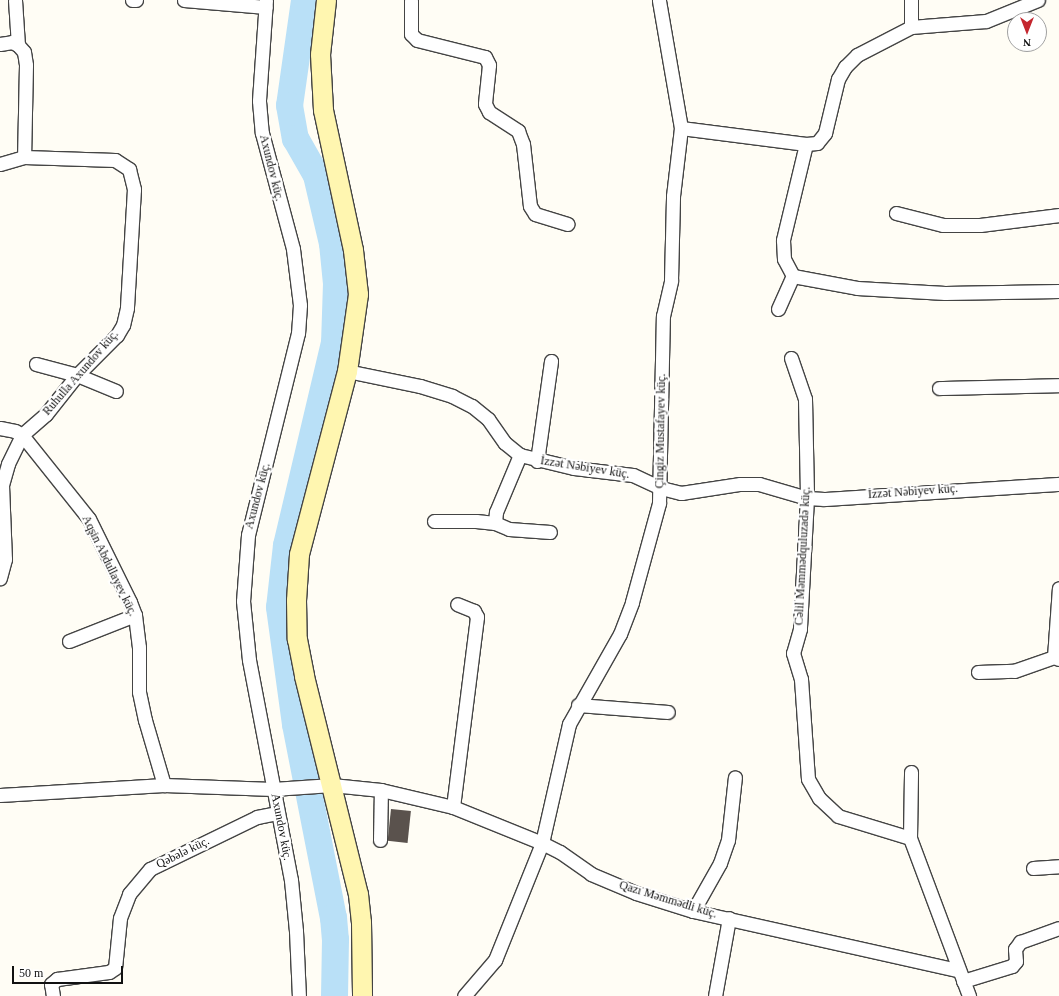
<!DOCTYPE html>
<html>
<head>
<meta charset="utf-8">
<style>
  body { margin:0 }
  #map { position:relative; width:1059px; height:996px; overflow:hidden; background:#fffdf5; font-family:"Times New Roman",serif }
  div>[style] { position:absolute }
  .river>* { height:27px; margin:-13.5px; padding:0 13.5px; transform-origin:13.5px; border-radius:13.5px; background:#b9e0f7 }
  .building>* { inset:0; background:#5a524d; transform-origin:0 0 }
  .roads { filter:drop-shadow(1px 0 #444) drop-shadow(-1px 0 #444) drop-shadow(0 1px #444) drop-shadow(0 -1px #444) }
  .street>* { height:13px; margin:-6.5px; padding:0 6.5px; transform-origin:6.5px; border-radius:6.5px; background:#fff }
  .secondary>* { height:19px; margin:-9.5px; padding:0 9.5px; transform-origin:9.5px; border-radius:9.5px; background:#fff6b0 }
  span { translate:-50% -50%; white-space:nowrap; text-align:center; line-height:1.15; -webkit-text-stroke:4px #fff; paint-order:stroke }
  .street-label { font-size:12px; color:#111 }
  .north { position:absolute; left:1007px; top:12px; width:40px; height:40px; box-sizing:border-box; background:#fff; border:1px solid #a0a0a0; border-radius:50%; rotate:180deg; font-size:11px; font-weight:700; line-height:16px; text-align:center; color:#111 }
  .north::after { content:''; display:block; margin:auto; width:14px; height:18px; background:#c4262e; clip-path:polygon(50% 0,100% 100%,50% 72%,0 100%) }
  .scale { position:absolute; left:12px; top:966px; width:111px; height:18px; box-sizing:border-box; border:2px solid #111; border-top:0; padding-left:5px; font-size:12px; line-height:14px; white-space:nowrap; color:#111; -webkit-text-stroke:3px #fff; paint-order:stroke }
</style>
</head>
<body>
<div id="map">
  <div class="river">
    <i style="left:304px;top:0;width:106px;rotate:98.1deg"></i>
    <i style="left:289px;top:105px;width:34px;rotate:80deg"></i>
    <i style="left:295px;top:138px;width:43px;rotate:60.4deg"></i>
    <i style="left:316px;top:175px;width:70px;rotate:76.8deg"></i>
    <i style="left:332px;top:243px;width:40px;rotate:84.3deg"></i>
    <i style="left:336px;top:283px;width:59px;rotate:91.9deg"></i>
    <i style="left:334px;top:342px;width:209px;rotate:103.3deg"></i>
    <i style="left:286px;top:545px;width:62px;rotate:96.4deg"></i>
    <i style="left:279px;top:607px;width:118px;rotate:82.2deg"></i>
    <i style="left:295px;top:724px;width:197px;rotate:78.9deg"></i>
    <i style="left:333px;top:917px;width:22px;rotate:85deg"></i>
    <i style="left:335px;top:939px;width:57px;rotate:91deg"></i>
  </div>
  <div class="building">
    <i style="left:391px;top:809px;width:20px;height:32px;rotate:6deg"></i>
  </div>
  <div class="roads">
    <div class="street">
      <i style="left:15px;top:0;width:45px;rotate:86.2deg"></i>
      <i style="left:132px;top:0;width:4px"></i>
      <i style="left:184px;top:0;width:82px;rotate:4.9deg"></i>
      <i style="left:266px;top:0;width:101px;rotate:94deg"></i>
      <i style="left:259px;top:101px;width:32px;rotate:85deg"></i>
      <i style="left:262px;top:133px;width:120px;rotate:75deg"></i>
      <i style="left:293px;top:249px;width:56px;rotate:82.9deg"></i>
      <i style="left:300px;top:305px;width:28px;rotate:94deg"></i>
      <i style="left:298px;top:333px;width:208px;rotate:103.9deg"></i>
      <i style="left:248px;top:535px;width:66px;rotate:94.3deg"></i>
      <i style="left:243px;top:601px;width:59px;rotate:84.2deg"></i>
      <i style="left:249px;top:660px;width:224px;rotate:79.2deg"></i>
      <i style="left:291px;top:880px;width:51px;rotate:84.4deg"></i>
      <i style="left:296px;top:931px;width:65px;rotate:87.4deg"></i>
      <i style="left:411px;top:0;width:34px;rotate:90deg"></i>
      <i style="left:411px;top:34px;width:8px;rotate:45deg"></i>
      <i style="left:417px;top:40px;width:70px;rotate:14deg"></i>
      <i style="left:485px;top:57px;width:9px;rotate:63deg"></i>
      <i style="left:489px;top:65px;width:39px;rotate:96deg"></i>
      <i style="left:485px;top:104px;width:9px;rotate:63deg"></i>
      <i style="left:489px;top:112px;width:35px;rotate:33deg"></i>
      <i style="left:518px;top:131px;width:14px;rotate:69deg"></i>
      <i style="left:523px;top:144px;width:62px;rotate:83.6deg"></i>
      <i style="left:530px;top:206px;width:9px;rotate:58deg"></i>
      <i style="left:535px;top:214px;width:34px;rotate:17deg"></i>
      <i style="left:911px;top:0;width:27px;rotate:90deg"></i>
      <i style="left:0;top:44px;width:12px;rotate:-9deg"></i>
      <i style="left:12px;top:42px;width:7px;rotate:27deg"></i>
      <i style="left:18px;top:45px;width:9px;rotate:49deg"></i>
      <i style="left:24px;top:52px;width:13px;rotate:81deg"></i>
      <i style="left:26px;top:65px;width:92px;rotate:91.2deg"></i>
      <i style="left:681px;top:128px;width:126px;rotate:7.3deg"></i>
      <i style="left:806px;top:144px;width:11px;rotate:-5deg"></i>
      <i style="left:817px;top:143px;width:13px;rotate:-51deg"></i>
      <i style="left:825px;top:133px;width:56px;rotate:-76.5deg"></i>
      <i style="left:838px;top:79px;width:14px;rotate:-60deg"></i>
      <i style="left:845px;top:67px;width:17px;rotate:-45deg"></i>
      <i style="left:857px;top:55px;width:61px;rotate:-27.4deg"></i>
      <i style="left:911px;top:27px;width:75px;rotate:-4.6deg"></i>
      <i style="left:986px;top:21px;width:56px;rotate:-22deg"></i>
      <i style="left:806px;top:144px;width:99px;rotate:103.5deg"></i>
      <i style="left:783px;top:240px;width:19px;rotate:87deg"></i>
      <i style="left:784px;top:259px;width:19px;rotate:62deg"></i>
      <i style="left:793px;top:276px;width:65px;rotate:10.6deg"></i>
      <i style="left:857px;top:288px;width:88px;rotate:3.3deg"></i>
      <i style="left:945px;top:293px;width:114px;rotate:-1deg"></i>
      <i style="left:0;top:164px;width:25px;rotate:-16deg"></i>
      <i style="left:24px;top:157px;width:91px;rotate:1.9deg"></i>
      <i style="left:115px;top:160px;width:17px;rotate:33deg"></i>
      <i style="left:129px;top:169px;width:21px;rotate:76deg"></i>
      <i style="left:134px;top:189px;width:119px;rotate:93.4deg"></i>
      <i style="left:127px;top:308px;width:17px;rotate:103deg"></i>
      <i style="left:123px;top:325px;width:12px;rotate:121deg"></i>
      <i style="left:117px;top:335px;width:57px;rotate:135deg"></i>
      <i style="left:77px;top:375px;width:50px;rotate:128.5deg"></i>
      <i style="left:46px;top:414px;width:32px;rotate:139deg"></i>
      <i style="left:22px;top:435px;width:32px;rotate:116deg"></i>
      <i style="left:8px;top:464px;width:22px;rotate:106deg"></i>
      <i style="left:2px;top:485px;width:74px;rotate:87.7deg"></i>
      <i style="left:5px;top:559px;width:20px;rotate:105deg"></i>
      <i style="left:896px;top:213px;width:49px;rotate:14.3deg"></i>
      <i style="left:943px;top:225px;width:37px"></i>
      <i style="left:980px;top:225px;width:80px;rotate:-7.2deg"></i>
      <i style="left:778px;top:309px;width:36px;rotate:-66deg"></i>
      <i style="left:791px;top:358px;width:43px;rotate:71.1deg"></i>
      <i style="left:805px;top:399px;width:99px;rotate:88.8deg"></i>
      <i style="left:807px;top:498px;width:131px;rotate:93.1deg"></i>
      <i style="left:800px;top:629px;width:25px;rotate:106deg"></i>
      <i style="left:793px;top:653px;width:27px;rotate:73deg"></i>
      <i style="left:801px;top:679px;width:100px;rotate:86deg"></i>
      <i style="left:808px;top:779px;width:22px;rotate:60deg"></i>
      <i style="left:819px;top:798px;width:26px;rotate:43deg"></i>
      <i style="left:838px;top:816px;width:75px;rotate:17deg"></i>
      <i style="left:910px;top:838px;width:169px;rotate:69.5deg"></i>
      <i style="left:36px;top:364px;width:42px;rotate:15deg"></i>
      <i style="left:77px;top:375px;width:42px;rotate:22.3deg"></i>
      <i style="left:347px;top:371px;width:75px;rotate:11.6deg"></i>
      <i style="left:420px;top:386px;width:34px;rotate:17deg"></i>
      <i style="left:452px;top:396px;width:22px;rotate:27deg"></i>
      <i style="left:472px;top:406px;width:21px;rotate:39deg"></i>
      <i style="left:488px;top:419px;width:29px;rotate:55deg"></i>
      <i style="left:505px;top:443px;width:19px;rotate:39deg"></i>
      <i style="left:520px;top:455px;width:56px;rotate:13.5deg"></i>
      <i style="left:574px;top:468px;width:59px;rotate:6.8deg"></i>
      <i style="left:633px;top:475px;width:31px;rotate:25deg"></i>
      <i style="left:661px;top:488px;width:21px;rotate:14deg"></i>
      <i style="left:681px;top:493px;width:60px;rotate:-8.7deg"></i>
      <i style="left:740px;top:484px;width:19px"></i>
      <i style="left:759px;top:484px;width:50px;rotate:16.3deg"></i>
      <i style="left:807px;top:498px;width:17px;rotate:3deg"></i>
      <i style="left:824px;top:499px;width:235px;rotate:-3.7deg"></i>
      <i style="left:939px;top:388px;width:120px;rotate:-1.4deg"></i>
      <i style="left:0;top:428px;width:15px;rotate:11deg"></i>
      <i style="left:15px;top:431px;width:8px;rotate:30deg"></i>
      <i style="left:22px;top:435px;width:107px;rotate:51.4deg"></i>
      <i style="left:89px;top:519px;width:93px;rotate:63.7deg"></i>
      <i style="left:130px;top:602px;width:14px;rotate:69deg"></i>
      <i style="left:135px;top:615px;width:32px;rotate:83deg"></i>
      <i style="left:139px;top:647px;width:45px;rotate:90deg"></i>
      <i style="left:139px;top:692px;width:29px;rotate:78deg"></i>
      <i style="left:145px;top:720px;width:68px;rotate:73.7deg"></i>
      <i style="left:537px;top:461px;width:101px;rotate:-82deg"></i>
      <i style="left:434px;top:521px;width:42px"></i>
      <i style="left:476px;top:521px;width:19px;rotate:6deg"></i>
      <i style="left:495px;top:523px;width:15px;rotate:23deg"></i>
      <i style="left:509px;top:529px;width:41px;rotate:4.2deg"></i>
      <i style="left:495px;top:523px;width:11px;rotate:-85deg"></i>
      <i style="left:496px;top:512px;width:62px;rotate:-67.2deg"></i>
      <i style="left:69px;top:641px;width:71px;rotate:-21.5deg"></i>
      <i style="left:1054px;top:657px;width:69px;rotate:-85.9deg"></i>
      <i style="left:978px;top:672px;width:36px;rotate:-2deg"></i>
      <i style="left:1014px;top:671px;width:42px;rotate:-19.3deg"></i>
      <i style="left:1054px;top:657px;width:5px;rotate:22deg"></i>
      <i style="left:578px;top:705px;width:90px;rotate:4.4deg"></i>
      <i style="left:0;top:795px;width:164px;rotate:-3.5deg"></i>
      <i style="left:164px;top:785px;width:109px;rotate:2.1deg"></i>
      <i style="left:273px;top:789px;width:59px;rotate:-3.9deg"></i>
      <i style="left:332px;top:785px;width:49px;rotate:5.8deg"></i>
      <i style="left:381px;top:790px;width:74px;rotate:13.3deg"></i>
      <i style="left:453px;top:807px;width:96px;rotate:22deg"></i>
      <i style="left:542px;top:843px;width:20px;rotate:27deg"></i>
      <i style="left:560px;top:852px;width:38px;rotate:35deg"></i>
      <i style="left:591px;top:874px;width:49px;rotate:22.9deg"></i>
      <i style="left:636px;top:893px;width:60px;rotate:17.5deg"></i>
      <i style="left:693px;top:911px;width:271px;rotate:12.6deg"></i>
      <i style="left:453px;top:807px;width:192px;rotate:-82.8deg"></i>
      <i style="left:477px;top:617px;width:7px;rotate:-117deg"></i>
      <i style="left:474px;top:611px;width:18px;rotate:-158deg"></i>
      <i style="left:910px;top:838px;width:66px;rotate:-89.1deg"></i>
      <i style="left:380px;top:840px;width:50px;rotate:-88.9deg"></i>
      <i style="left:1033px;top:868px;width:26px;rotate:-4deg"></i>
      <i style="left:693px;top:911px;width:55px;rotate:-60.6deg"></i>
      <i style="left:720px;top:863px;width:24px;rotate:-71deg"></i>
      <i style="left:728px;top:840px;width:63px;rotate:-83.7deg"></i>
      <i style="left:963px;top:981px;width:51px;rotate:-17deg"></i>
      <i style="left:1012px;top:966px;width:6px;rotate:-51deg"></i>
      <i style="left:1016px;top:961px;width:12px;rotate:-95deg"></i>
      <i style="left:1015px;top:949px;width:9px;rotate:-54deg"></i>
      <i style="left:1020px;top:942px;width:41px;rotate:-19.7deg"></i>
      <i style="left:53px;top:996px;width:12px;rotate:-99deg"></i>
      <i style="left:51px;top:984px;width:8px;rotate:-40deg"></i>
      <i style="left:57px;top:979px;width:52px;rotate:-7.7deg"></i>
      <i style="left:109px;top:972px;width:7px;rotate:-34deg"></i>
      <i style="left:115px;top:968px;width:50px;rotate:-84.3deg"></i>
      <i style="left:120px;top:918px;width:26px;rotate:-69deg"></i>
      <i style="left:129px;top:894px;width:33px;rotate:-50deg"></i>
      <i style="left:150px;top:869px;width:119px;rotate:-25.9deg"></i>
      <i style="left:257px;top:817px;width:21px;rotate:-11deg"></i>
      <i style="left:464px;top:996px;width:48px;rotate:-49.3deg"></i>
      <i style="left:495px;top:960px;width:126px;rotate:-68.1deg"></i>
      <i style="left:542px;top:843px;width:122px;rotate:-77.2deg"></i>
      <i style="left:569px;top:724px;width:103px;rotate:-60.5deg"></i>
      <i style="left:620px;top:634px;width:34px;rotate:-69deg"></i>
      <i style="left:632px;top:602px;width:103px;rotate:-74.7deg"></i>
      <i style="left:659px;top:503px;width:187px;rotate:-88.8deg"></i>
      <i style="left:663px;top:316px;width:37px;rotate:-77deg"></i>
      <i style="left:671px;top:280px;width:84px;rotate:-88.6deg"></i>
      <i style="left:673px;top:196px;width:68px;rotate:-83.3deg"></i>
      <i style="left:681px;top:128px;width:130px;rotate:-99.8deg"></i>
      <i style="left:715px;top:996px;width:79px;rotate:-79.8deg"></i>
    </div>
    <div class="secondary">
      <i style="left:326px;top:0;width:54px;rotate:96.3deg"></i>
      <i style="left:320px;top:54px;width:56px;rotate:86.9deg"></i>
      <i style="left:323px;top:110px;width:143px;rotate:77.9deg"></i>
      <i style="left:353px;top:250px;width:44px;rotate:83.5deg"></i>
      <i style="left:358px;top:294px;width:78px;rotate:98.1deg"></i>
      <i style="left:347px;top:371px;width:189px;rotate:104.7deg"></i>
      <i style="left:299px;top:554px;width:46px;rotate:93.7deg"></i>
      <i style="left:296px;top:600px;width:39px;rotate:89deg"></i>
      <i style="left:297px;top:639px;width:38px;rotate:79deg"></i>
      <i style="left:304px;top:676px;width:225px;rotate:76.1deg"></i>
      <i style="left:358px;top:894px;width:28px;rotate:84deg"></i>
      <i style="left:361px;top:922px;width:74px;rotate:89.2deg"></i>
    </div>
  </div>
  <div class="street-label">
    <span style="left:271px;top:168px;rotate:76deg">Axundov küç.</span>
    <span style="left:81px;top:373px;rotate:-49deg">Ruhulla Axundov küç.</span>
    <span style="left:661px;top:431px;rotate:-89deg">Çingiz Mustafayev küç.</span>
    <span style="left:585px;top:468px;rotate:9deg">İzzət Nəbiyev küç.</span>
    <span style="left:913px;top:492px;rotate:-4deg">İzzət Nəbiyev küç.</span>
    <span style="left:258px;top:496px;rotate:-75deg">Axundov küç.</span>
    <span style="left:803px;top:556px;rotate:-87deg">Cəlil Məmmədquluzadə küç.</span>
    <span style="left:109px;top:566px;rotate:64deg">Aqşin Abdullayev küç.</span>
    <span style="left:281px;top:827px;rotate:79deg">Axundov küç.</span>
    <span style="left:183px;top:853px;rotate:-26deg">Qəbələ küç.</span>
    <span style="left:668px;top:900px;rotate:17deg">Qazı Məmmədli küç.</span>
  </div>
  <div class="north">N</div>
  <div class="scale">50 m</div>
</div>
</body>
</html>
